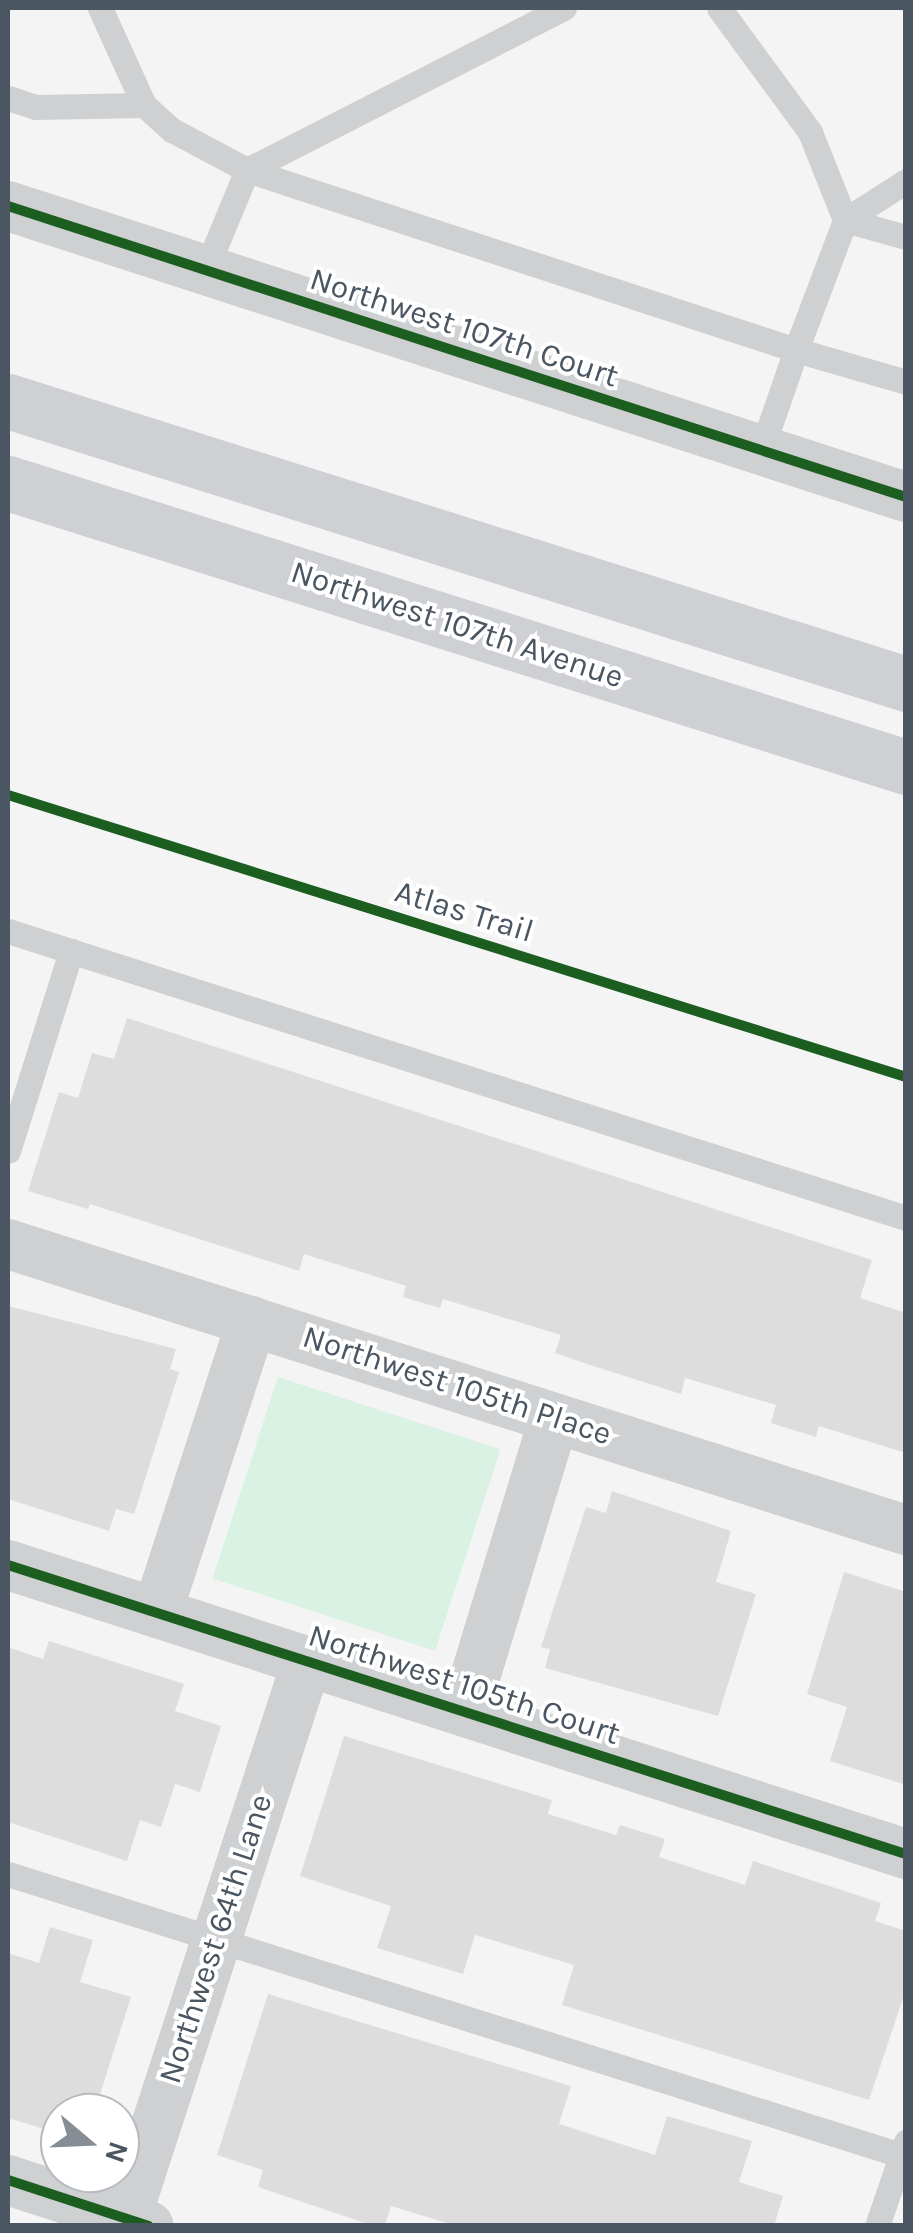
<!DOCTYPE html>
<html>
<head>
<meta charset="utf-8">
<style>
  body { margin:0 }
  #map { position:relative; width:913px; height:2233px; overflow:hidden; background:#f4f4f4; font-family:Karla,sans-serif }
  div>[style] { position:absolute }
  .green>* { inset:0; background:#d9f2e3; transform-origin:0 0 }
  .building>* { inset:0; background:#ddddde }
  .lane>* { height:25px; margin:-12.5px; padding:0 12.5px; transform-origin:12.5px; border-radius:12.5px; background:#ced0d2 }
  .street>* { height:50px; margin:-25px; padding:0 25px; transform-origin:25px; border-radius:25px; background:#ced0d2 }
  .secondary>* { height:55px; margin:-27.5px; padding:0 27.5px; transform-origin:27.5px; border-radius:27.5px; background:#ced0d4 }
  .cycleway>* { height:10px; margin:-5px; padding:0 5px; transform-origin:5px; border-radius:5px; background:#1b5e20 }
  span { translate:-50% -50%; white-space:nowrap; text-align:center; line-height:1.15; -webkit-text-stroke:8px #fff; paint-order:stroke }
  .street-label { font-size:32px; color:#4a5661 }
  .frame { position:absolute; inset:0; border:10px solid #4a5661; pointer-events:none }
  .north { position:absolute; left:40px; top:2093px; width:100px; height:100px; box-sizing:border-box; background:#fff; border:2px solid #b7bbc0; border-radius:50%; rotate:109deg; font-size:28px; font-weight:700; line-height:40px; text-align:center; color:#4a5661 }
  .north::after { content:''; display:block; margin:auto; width:35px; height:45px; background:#868d94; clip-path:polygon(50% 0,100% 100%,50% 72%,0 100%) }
</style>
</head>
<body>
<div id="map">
  <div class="green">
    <i style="left:278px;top:1377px;width:234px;height:212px;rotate:18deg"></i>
  </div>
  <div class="building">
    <i style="clip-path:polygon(127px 1018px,872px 1260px,860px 1298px,906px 1313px,906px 1453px,819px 1426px,816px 1437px,771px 1423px,776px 1405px,685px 1378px,681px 1394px,581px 1362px,555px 1353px,561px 1335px,443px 1299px,440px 1308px,403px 1297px,406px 1286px,304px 1254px,299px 1271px,90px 1204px,88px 1209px,28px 1191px,59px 1092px,78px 1098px,92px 1053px,114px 1059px)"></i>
    <i style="clip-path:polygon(8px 1306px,176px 1349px,170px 1369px,179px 1372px,134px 1514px,116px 1509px,109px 1531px,8px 1499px)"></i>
    <i style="clip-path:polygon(612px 1491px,731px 1531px,716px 1582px,756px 1594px,718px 1716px,545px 1668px,550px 1649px,541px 1647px,586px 1507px,606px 1513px)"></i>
    <i style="clip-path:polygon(844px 1572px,906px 1592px,906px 1785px,830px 1761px,847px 1707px,807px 1694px)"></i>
    <i style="clip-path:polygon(49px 1641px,184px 1684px,175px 1711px,221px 1726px,200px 1792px,175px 1784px,161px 1827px,140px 1820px,127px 1861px,8px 1822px,8px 1647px,43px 1659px)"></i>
    <i style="clip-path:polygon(344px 1736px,552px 1800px,548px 1814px,616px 1835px,620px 1825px,665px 1839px,659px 1857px,745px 1885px,753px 1861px,881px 1903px,875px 1921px,906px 1931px,906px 1989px,869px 2100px,562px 2005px,574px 1965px,475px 1935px,463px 1974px,377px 1948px,391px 1906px,300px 1876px)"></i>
    <i style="clip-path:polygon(50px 1927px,93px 1940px,80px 1982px,131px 1997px,94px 2113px,60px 2113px,60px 2134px,8px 2118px,8px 1953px,39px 1963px)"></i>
    <i style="clip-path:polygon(268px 1994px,571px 2086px,559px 2124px,655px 2155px,667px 2116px,752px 2141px,739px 2182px,783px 2196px,774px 2226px,457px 2226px,391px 2206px,385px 2226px,374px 2226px,258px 2187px,263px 2170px,217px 2155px)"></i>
  </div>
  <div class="lane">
    <i style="left:100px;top:8px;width:107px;rotate:65.6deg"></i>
    <i style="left:719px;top:8px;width:154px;rotate:53.7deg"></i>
    <i style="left:810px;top:132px;width:95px;rotate:68.3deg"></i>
    <i style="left:845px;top:220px;width:63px;rotate:15.6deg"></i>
    <i style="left:8px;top:98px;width:28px;rotate:18deg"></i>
    <i style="left:35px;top:107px;width:109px;rotate:-1.1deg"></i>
    <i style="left:144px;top:105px;width:38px;rotate:42deg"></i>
    <i style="left:172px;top:130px;width:85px;rotate:28.1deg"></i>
    <i style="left:247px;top:170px;width:356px;rotate:-27.1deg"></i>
    <i style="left:206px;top:269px;width:107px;rotate:-67.5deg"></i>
    <i style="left:247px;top:170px;width:578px;rotate:18.15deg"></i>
    <i style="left:796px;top:350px;width:139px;rotate:-69.3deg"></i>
    <i style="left:845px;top:220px;width:72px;rotate:-32.6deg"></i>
    <i style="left:761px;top:451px;width:107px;rotate:-70.9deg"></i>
    <i style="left:796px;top:350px;width:115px;rotate:16.2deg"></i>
    <i style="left:8px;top:931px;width:943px;rotate:17.72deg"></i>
    <i style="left:8px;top:1151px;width:210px;rotate:-72.5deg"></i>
    <i style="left:8px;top:1874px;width:936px;rotate:17.47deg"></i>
    <i style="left:877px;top:2226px;width:89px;rotate:-71deg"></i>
  </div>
  <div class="street">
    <i style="left:8px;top:206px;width:944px;rotate:17.96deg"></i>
    <i style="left:8px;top:1244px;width:942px;rotate:17.67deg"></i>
    <i style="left:8px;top:1565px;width:943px;rotate:17.84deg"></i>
    <i style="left:157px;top:1613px;width:307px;rotate:-72deg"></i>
    <i style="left:465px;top:1710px;width:305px;rotate:-73deg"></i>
    <i style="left:8px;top:2180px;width:148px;rotate:18.1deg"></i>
    <i style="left:126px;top:2218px;width:586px;rotate:-72deg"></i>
  </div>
  <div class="secondary">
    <i style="left:8px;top:401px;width:942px;rotate:17.49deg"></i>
    <i style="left:8px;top:483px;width:942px;rotate:17.55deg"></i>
  </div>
  <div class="cycleway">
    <i style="left:8px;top:206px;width:944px;rotate:17.96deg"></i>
    <i style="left:8px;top:795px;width:941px;rotate:17.43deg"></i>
    <i style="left:8px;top:1565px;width:943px;rotate:17.84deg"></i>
    <i style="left:8px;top:2180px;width:148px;rotate:18.1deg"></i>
  </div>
  <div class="street-label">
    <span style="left:464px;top:328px;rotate:18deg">Northwest 107th Court</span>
    <span style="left:457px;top:625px;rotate:18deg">Northwest 107th Avenue</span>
    <span style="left:464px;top:912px;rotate:17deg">Atlas Trail</span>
    <span style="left:457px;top:1386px;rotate:18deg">Northwest 105th Place</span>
    <span style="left:464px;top:1685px;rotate:18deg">Northwest 105th Court</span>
    <span style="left:216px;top:1939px;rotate:-72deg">Northwest 64th Lane</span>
  </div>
  <div class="frame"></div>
  <div class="north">N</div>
</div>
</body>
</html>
